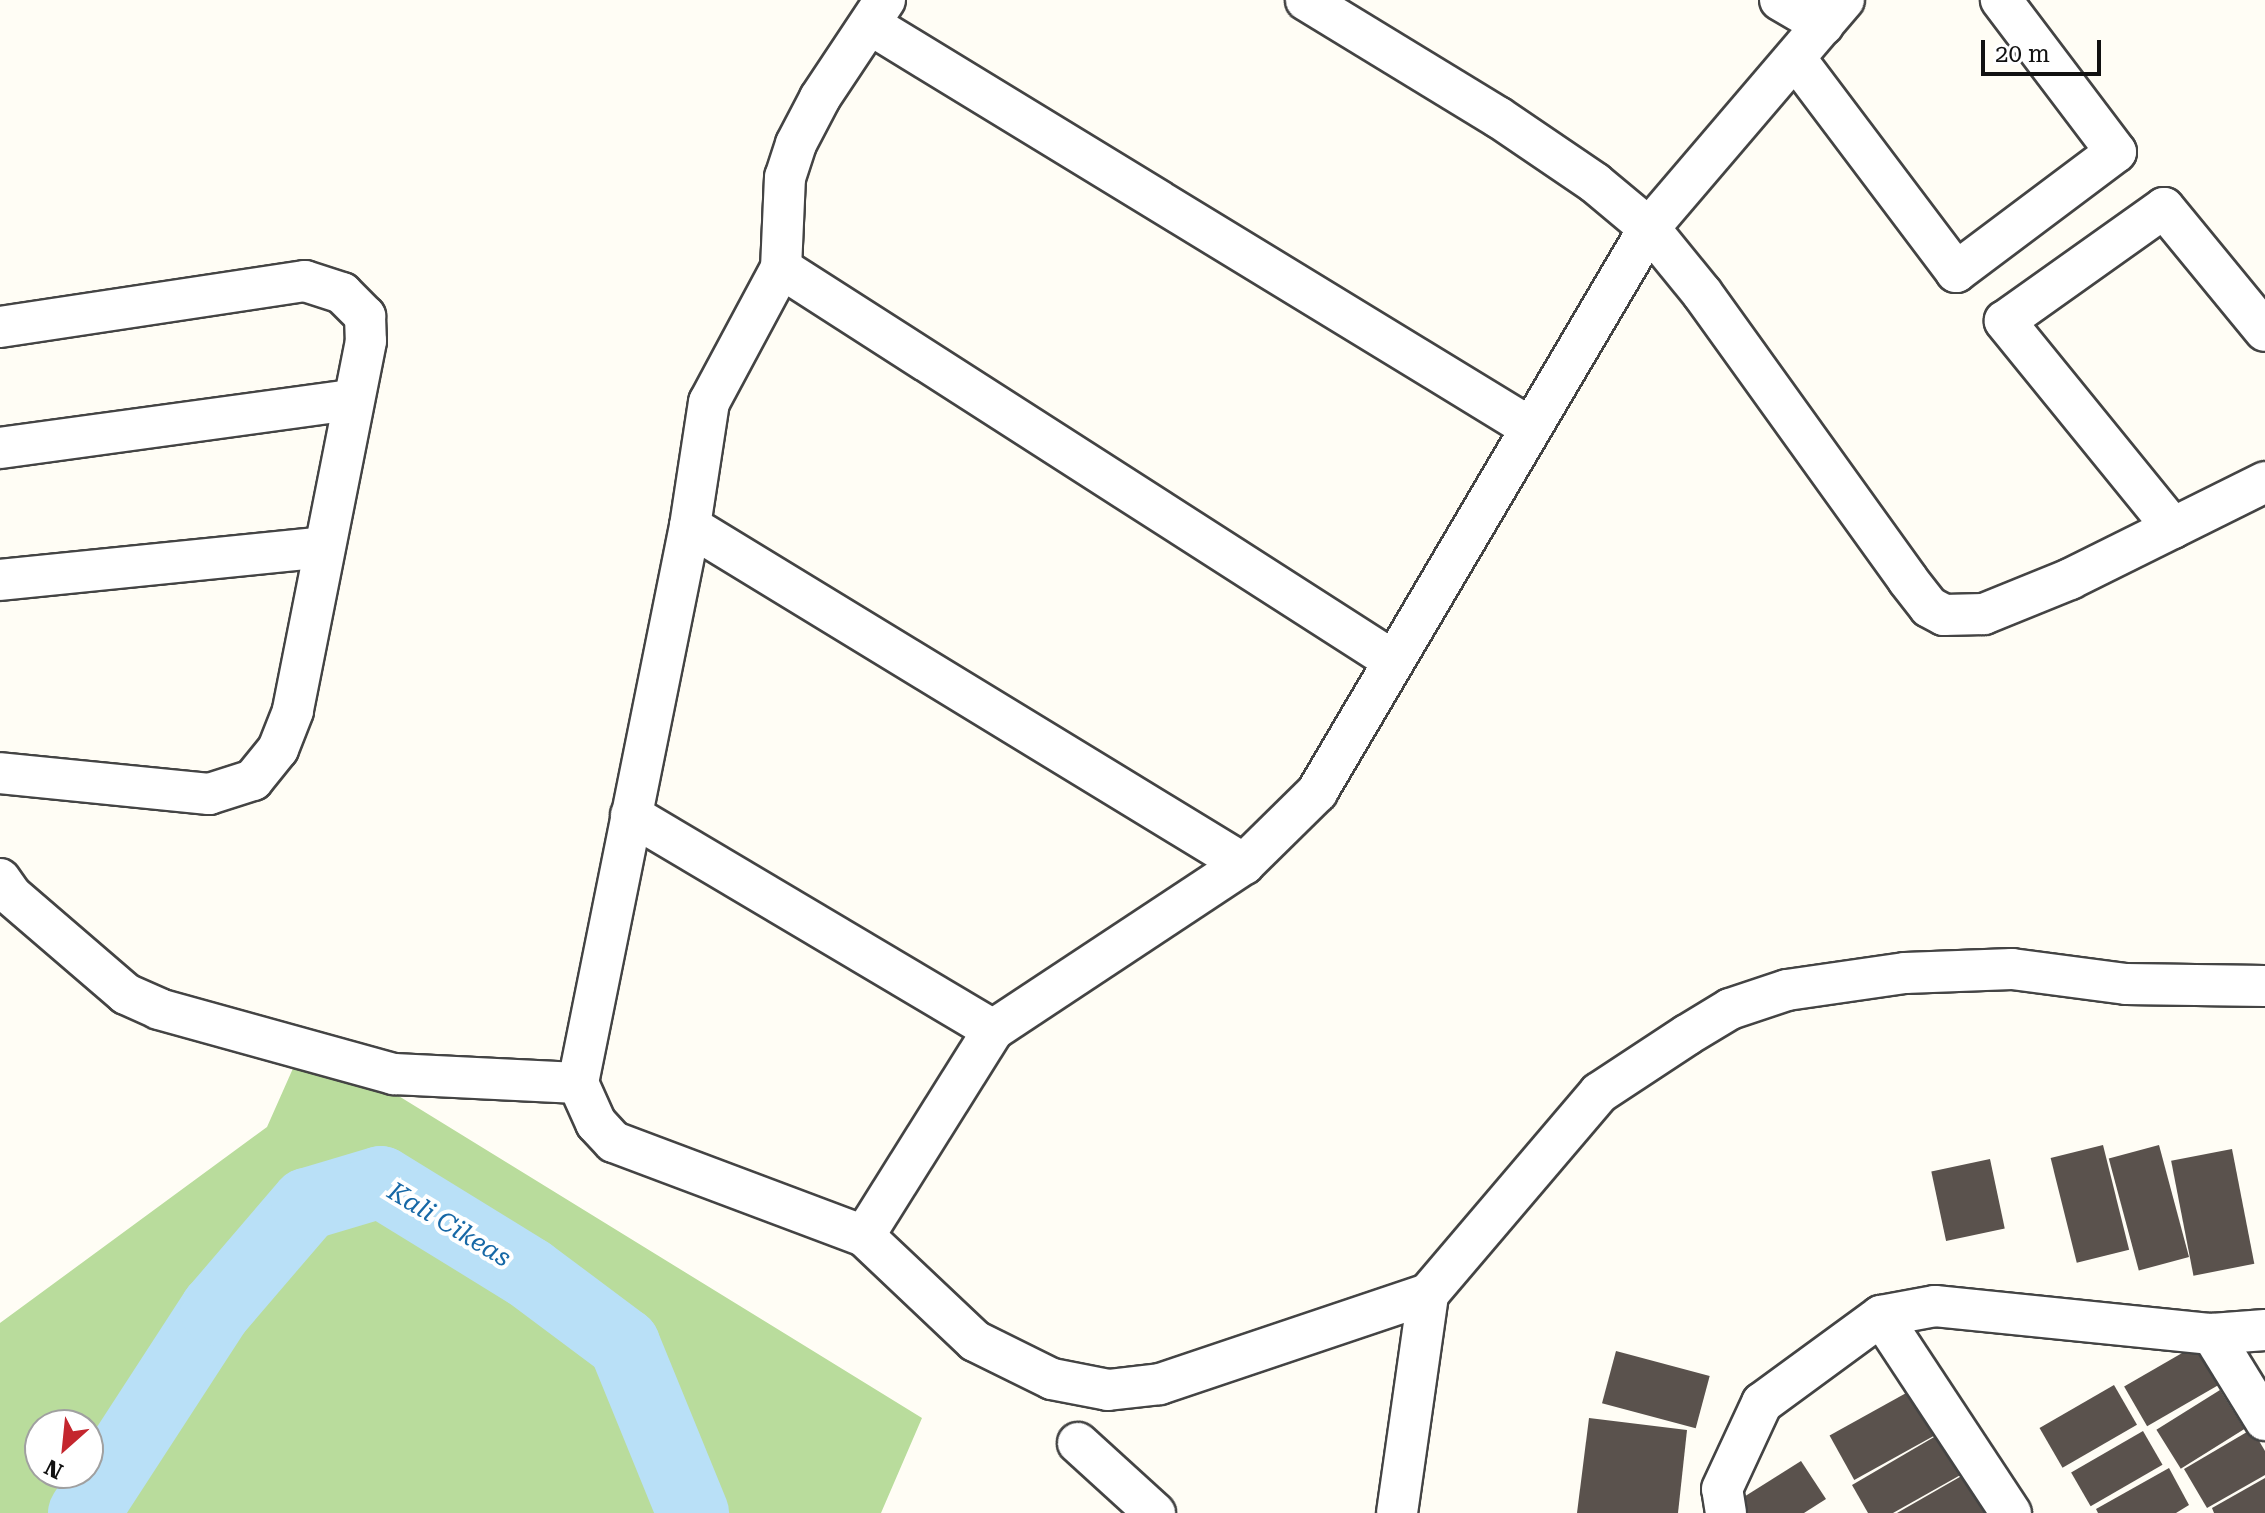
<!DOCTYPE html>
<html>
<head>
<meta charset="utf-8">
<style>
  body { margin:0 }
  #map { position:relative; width:2265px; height:1513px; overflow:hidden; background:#fffdf5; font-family:"Roboto Serif",serif }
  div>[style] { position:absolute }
  .forest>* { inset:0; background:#b9dc9c }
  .river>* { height:72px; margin:-36px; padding:0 36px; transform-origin:36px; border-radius:36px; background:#b9e0f7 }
  .building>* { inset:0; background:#5a524d; transform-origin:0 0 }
  .roads { filter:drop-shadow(2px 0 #444) drop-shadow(-2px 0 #444) drop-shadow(0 2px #444) drop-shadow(0 -2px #444) }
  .minor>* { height:40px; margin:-20px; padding:0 20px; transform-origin:20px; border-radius:20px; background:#fff }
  span { translate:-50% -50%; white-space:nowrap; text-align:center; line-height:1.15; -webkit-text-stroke:8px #fff; paint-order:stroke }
  .water-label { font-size:26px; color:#1768a6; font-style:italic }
  .north { position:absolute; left:24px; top:1409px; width:80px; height:80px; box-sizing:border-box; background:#fff; border:2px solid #a0a0a0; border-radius:50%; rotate:207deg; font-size:22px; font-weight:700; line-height:32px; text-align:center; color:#111 }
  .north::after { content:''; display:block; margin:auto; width:28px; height:36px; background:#c4262e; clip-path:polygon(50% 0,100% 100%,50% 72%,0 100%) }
  .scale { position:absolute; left:1981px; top:40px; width:120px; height:36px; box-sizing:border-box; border:4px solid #111; border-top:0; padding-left:10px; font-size:24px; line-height:28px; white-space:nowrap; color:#111; -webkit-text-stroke:6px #fff; paint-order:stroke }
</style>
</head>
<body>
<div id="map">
  <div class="forest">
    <i style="clip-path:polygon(evenodd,306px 1039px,922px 1418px,881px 1513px,0 1513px,0 1323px,267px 1127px,306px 1039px,40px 1425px,88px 1425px,88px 1473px,40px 1473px,40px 1425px)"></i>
  </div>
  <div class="river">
    <i style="left:84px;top:1513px;width:242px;rotate:-57deg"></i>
    <i style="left:216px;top:1310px;width:140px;rotate:-49.4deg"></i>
    <i style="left:307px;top:1204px;width:77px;rotate:-16.6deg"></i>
    <i style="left:381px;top:1182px;width:174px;rotate:31.6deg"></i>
    <i style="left:529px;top:1273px;width:119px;rotate:36.8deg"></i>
    <i style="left:624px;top:1344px;width:183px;rotate:67.8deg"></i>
  </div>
  <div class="building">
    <i style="left:2103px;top:1145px;width:108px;height:54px;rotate:76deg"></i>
    <i style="left:2159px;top:1145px;width:116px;height:52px;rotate:75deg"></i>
    <i style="left:2232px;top:1149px;width:117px;height:62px;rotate:79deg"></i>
    <i style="left:1990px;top:1159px;width:71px;height:60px;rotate:78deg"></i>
    <i style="left:2196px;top:1345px;width:46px;height:83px;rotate:60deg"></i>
    <i style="left:1616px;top:1351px;width:97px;height:54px;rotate:15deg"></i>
    <i style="left:2114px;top:1385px;width:46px;height:86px;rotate:60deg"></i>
    <i style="left:1917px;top:1387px;width:51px;height:100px;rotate:61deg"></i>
    <i style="left:2220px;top:1390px;width:46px;height:75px;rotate:58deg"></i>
    <i style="clip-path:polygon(1589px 1418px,1687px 1430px,1678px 1513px,1577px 1513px)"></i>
    <i style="clip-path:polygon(2252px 1429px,2265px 1451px,2265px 1475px,2207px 1508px,2184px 1469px)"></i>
    <i style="left:2143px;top:1431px;width:39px;height:83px;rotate:60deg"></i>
    <i style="clip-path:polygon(1941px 1433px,1964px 1473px,1893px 1513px,1868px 1513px,1852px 1485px)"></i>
    <i style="clip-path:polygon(1801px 1461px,1826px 1499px,1804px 1513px,1747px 1513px,1739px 1500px)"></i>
    <i style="clip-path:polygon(2169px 1468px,2189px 1505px,2176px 1513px,2098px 1513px,2096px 1509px)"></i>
    <i style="clip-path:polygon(1965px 1474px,1986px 1513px,1897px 1513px)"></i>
    <i style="clip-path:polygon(2265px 1478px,2265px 1513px,2214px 1513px,2212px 1508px)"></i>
  </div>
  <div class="roads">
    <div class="minor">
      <i style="left:885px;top:0;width:118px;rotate:123.6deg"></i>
      <i style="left:820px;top:98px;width:52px;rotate:117.6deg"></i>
      <i style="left:796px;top:144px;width:35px;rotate:108deg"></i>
      <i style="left:785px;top:177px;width:91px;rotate:92.5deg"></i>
      <i style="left:781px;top:268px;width:152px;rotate:118.2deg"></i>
      <i style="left:709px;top:402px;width:125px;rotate:98.7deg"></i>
      <i style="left:690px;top:526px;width:568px;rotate:101.37deg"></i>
      <i style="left:578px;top:1083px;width:44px;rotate:65.8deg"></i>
      <i style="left:596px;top:1123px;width:26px;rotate:47deg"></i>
      <i style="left:614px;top:1142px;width:267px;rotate:20.6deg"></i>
      <i style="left:864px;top:1236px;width:153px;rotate:43.4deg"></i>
      <i style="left:975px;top:1341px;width:86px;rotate:26.3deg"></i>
      <i style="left:1052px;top:1379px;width:57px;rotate:11.1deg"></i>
      <i style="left:1108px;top:1390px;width:52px;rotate:-6.6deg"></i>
      <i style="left:1160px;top:1384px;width:283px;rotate:-18.6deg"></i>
      <i style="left:1306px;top:0;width:225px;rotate:31.4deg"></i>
      <i style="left:1498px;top:117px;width:117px;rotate:34.2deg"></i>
      <i style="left:1595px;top:183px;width:70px;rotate:39.8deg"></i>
      <i style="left:1649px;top:228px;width:84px;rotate:50.8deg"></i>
      <i style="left:1702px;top:293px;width:353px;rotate:54.3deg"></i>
      <i style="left:1908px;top:580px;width:34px;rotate:52deg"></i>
      <i style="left:1929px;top:607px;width:17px;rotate:28deg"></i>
      <i style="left:1944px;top:615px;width:40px;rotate:-1.4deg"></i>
      <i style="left:1984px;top:614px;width:93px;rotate:-22.1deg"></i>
      <i style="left:2070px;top:579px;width:218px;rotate:-26.4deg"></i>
      <i style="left:1780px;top:0;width:50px;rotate:30.2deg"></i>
      <i style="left:871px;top:25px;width:773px;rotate:31.41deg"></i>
      <i style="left:1795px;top:58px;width:268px;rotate:53deg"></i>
      <i style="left:1956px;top:272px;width:200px;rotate:-36.9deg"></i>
      <i style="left:2116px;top:152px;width:191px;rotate:-127.1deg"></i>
      <i style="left:781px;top:268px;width:726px;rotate:32.68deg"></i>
      <i style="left:0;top:327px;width:308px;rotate:-8.6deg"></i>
      <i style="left:305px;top:281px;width:39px;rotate:18deg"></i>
      <i style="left:342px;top:293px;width:33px;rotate:45deg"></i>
      <i style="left:365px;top:316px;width:25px;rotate:88deg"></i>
      <i style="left:366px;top:341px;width:377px;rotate:101.2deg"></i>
      <i style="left:293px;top:711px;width:41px;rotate:111.5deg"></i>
      <i style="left:278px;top:749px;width:40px;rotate:129deg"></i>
      <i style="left:253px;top:780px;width:46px;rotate:162.3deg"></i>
      <i style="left:209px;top:794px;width:210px;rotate:-174.3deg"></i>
      <i style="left:0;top:448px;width:354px;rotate:-7.8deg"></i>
      <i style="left:690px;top:526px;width:649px;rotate:31.39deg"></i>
      <i style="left:2173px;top:528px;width:267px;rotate:-129.1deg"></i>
      <i style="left:2005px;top:321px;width:195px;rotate:-35.4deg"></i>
      <i style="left:2164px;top:208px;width:159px;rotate:50.6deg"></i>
      <i style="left:0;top:580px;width:326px;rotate:-5.8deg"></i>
      <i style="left:631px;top:815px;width:421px;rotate:30.7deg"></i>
      <i style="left:0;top:879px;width:19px;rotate:55deg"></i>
      <i style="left:11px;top:895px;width:152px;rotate:40.7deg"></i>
      <i style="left:126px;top:994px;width:36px;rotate:24deg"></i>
      <i style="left:159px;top:1009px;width:244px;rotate:15.5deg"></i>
      <i style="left:394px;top:1074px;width:184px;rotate:2.8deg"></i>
      <i style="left:864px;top:1236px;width:243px;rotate:-57.9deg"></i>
      <i style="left:993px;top:1030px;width:301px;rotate:-33.5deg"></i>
      <i style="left:1244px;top:864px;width:103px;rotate:-44.6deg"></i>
      <i style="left:1317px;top:792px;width:654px;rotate:-59.52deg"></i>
      <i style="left:1649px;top:228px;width:300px;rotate:-49.5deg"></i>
      <i style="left:1881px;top:1316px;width:236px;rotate:56.6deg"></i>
      <i style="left:2212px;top:1334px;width:101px;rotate:58.4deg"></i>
      <i style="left:1078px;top:1443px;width:104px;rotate:42.3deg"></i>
      <i style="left:1397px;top:1513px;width:221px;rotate:-81.9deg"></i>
      <i style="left:1428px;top:1294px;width:264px;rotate:-49.6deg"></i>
      <i style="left:1599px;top:1093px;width:105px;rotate:-33.4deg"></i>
      <i style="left:1687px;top:1035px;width:50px;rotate:-31.2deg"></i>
      <i style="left:1730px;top:1009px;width:60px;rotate:-18.4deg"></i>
      <i style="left:1787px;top:990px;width:119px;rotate:-8.2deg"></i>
      <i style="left:1905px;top:973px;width:107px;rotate:-2.1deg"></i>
      <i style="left:2012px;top:969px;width:115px;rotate:7.5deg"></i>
      <i style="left:2126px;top:984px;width:139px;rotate:0.8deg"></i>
      <i style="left:1726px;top:1513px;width:24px;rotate:-99deg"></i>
      <i style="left:1722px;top:1489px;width:95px;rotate:-65.1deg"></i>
      <i style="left:1762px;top:1403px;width:147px;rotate:-36.2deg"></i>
      <i style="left:1881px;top:1316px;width:55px;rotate:-10.5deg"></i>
      <i style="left:1935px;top:1306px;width:278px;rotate:5.8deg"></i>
      <i style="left:2212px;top:1334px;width:53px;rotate:-4.3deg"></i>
    </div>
  </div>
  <div class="water-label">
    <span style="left:449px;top:1225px;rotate:31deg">Kali Cikeas</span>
  </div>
  <div class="north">N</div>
  <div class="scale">20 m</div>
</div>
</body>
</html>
